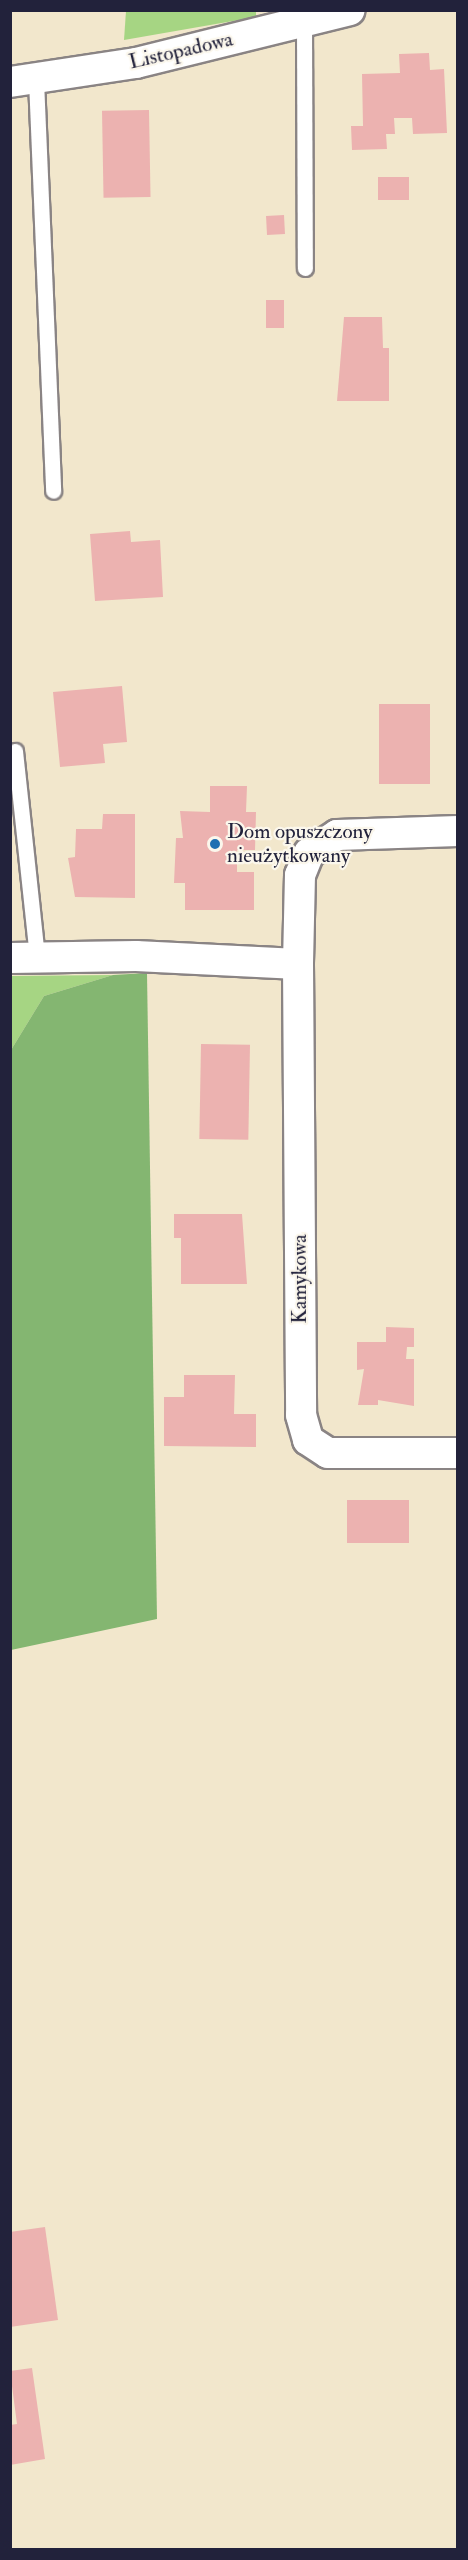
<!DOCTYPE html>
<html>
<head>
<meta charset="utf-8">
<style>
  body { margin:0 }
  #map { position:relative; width:468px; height:2560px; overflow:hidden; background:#f2e7cc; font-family:"IM FELL Double Pica",serif }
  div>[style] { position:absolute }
  .green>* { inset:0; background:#a6d583 }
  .forest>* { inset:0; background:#84b671 }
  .building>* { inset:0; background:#ecb2b0; transform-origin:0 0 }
  .roads { filter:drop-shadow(2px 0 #8a8484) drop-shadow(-2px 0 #8a8484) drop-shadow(0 2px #8a8484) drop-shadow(0 -2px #8a8484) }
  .service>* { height:15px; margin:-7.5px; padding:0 7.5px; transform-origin:7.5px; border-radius:7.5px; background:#fff }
  .minor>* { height:30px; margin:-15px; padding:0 15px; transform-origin:15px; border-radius:15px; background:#fff }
  .dots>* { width:16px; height:16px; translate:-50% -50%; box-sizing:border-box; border:3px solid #fbf7ec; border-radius:50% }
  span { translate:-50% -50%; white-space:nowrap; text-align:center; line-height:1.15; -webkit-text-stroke:4.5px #fbf7ec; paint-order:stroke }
  .street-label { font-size:21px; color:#22223b }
  .poi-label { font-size:21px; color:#22223b }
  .left { translate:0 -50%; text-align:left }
  .frame { position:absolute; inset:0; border:12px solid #22223b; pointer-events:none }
</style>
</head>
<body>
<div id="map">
  <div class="green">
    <i style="clip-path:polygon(126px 11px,256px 10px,256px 17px,124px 40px)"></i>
    <i style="clip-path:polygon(113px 975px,44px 996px,11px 1050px,11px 976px)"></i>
  </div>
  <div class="forest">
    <i style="clip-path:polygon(147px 973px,157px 1619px,11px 1650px,11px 1050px,44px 996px,113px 975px)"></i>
  </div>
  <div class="building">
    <i style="clip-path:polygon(429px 53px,430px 70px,444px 69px,447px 133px,413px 134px,412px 118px,394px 118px,395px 134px,386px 134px,387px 149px,352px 150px,351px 126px,363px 126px,362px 74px,400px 73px,399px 54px)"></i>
    <i style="left:149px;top:110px;width:87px;height:47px;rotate:89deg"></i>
    <i style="left:378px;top:177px;width:31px;height:23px"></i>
    <i style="left:284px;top:215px;width:19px;height:18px;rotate:87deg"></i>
    <i style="left:266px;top:300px;width:18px;height:28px"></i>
    <i style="clip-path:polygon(344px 317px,382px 317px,383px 348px,389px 348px,389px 401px,337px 401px)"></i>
    <i style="clip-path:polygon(130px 531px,131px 542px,160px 540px,163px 597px,95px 601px,90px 534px)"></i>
    <i style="clip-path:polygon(122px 686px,127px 742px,103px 744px,105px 763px,60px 767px,53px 692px)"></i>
    <i style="left:379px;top:704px;width:51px;height:80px"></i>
    <i style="clip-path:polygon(210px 786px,247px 786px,246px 812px,256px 812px,255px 850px,237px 850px,237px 872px,254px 872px,254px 910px,185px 910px,185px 883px,174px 883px,176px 838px,183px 838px,180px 811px,210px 812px)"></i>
    <i style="clip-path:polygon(103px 814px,135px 814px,135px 898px,75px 897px,68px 858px,75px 857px,76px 829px,102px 829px)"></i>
    <i style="left:201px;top:1044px;width:49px;height:95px;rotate:1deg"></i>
    <i style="clip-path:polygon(174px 1214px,242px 1214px,247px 1284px,181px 1284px,181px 1238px,174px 1238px)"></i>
    <i style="clip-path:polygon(386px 1327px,414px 1328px,414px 1347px,407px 1347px,406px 1359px,414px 1359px,414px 1406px,378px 1400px,378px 1405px,358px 1405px,364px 1369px,357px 1370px,357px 1342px,386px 1342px)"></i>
    <i style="clip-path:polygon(184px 1375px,235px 1375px,234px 1414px,256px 1414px,256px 1447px,164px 1446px,164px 1397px,184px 1397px)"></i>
    <i style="left:347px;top:1500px;width:62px;height:43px"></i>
    <i style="clip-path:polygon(45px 2227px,58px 2320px,10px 2327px,10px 2232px)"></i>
    <i style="clip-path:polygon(32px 2368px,45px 2459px,10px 2465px,10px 2425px,17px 2424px,10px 2371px)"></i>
  </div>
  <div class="roads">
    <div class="service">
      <i style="left:304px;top:22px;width:246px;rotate:89.8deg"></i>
      <i style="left:36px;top:80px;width:411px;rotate:87.6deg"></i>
      <i style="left:15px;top:751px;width:207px;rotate:83.9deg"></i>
    </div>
    <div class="minor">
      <i style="left:10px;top:82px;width:127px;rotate:-8.6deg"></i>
      <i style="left:136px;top:63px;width:220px;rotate:-13.9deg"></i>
      <i style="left:458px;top:831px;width:121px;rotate:178.1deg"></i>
      <i style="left:337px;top:835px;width:33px;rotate:147deg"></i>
      <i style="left:309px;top:853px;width:24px;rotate:112deg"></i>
      <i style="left:300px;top:875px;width:89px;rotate:91.3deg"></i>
      <i style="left:298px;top:964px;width:451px;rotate:89.6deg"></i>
      <i style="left:301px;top:1415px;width:26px;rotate:74deg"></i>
      <i style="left:308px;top:1440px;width:24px;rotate:33deg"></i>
      <i style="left:328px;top:1453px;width:130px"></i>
      <i style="left:10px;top:958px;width:126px;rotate:-0.9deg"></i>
      <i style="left:136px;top:956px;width:162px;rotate:2.8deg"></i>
    </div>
  </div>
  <div class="dots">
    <i style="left:215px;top:844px;background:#1f6fb2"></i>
  </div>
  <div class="street-label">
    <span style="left:181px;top:51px;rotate:-13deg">Listopadowa</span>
    <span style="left:300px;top:1279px;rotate:-90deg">Kamykowa</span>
  </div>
  <div class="poi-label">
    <span class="left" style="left:227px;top:844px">Dom opuszczony<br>nieużytkowany</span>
  </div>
  <div class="frame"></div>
</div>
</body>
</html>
